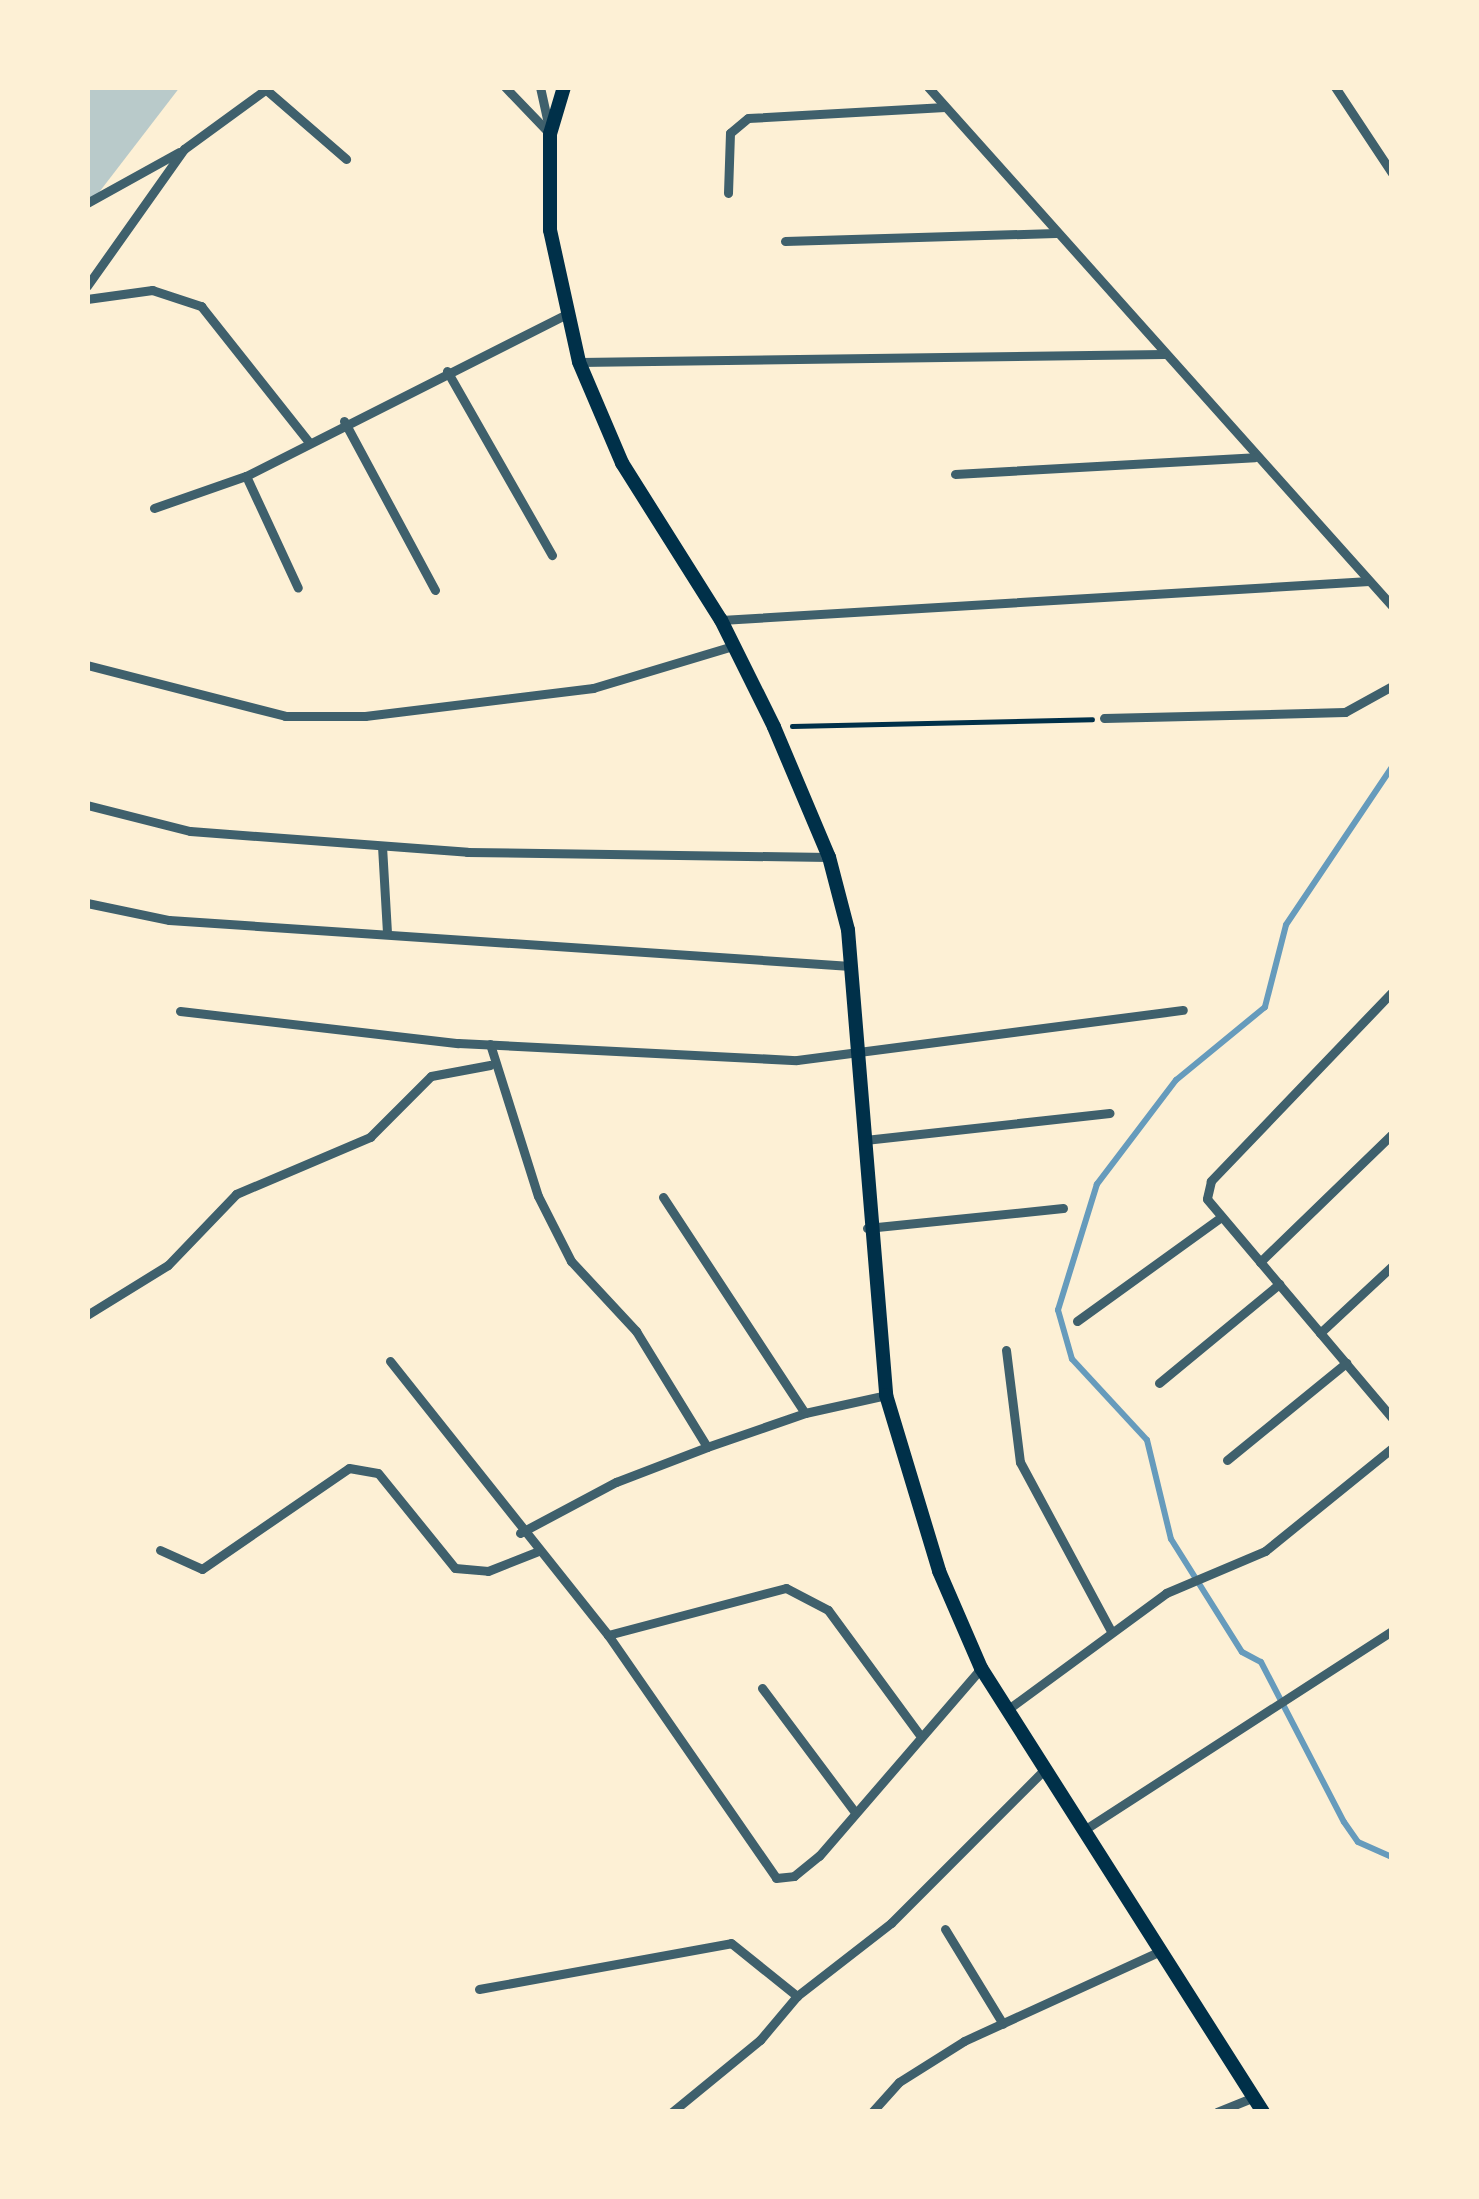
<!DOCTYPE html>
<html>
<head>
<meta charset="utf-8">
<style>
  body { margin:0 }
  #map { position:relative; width:1479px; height:2199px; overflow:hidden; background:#fdf0d5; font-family:"Roboto Condensed",sans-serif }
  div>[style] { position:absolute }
  .green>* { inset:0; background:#b9caca }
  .stream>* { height:6px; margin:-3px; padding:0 3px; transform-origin:3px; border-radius:3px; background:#669bbc }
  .path>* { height:4.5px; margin:-2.25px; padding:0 2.25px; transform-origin:2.25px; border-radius:2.25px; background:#003049 }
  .minor>* { height:9px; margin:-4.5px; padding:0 4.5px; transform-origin:4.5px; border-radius:4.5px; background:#3f606c }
  .secondary>* { height:14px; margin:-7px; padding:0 7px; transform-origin:7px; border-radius:7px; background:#003049 }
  span { translate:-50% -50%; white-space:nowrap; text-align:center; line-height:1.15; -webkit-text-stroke:12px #fdf0d5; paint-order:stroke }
  .frame { position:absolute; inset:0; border:90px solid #fdf0d5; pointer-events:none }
</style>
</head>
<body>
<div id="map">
  <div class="green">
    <i style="clip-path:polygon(87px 87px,180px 87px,87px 208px)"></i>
  </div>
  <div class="stream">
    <i style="left:1392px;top:767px;width:190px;rotate:123.9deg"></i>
    <i style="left:1286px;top:925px;width:85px;rotate:104.4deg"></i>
    <i style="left:1265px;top:1007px;width:115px;rotate:140.6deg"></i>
    <i style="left:1176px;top:1080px;width:131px;rotate:127.2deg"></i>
    <i style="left:1097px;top:1184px;width:132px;rotate:107.2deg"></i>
    <i style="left:1058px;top:1310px;width:51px;rotate:74.1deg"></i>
    <i style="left:1072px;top:1359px;width:110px;rotate:47.2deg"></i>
    <i style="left:1147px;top:1440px;width:102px;rotate:76.4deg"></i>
    <i style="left:1171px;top:1539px;width:133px;rotate:57.9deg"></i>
    <i style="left:1242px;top:1652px;width:21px;rotate:28deg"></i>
    <i style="left:1261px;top:1662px;width:180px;rotate:62.6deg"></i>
    <i style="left:1344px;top:1822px;width:24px;rotate:55deg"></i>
    <i style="left:1358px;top:1842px;width:37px;rotate:24deg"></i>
  </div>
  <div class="path">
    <i style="left:792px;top:726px;width:300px;rotate:-1.3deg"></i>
  </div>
  <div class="minor">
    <i style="left:263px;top:87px;width:110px;rotate:40.9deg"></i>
    <i style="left:505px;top:87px;width:65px;rotate:46.2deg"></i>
    <i style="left:540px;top:87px;width:42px;rotate:77.6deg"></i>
    <i style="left:928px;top:87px;width:696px;rotate:48.2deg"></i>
    <i style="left:1335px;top:87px;width:103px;rotate:56.5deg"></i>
    <i style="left:728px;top:193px;width:60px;rotate:-88.1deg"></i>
    <i style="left:730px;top:133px;width:23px;rotate:-40deg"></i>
    <i style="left:748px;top:118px;width:197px;rotate:-3.2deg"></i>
    <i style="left:87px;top:203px;width:105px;rotate:-29deg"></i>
    <i style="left:785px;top:241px;width:271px;rotate:-1.7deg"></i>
    <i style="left:87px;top:286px;width:168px;rotate:-54.7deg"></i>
    <i style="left:184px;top:149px;width:100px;rotate:-36.1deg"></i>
    <i style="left:87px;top:299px;width:66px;rotate:-7.9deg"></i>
    <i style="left:152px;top:290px;width:52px;rotate:18.1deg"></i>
    <i style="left:201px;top:306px;width:172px;rotate:51.6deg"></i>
    <i style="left:579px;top:362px;width:585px;rotate:-0.78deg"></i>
    <i style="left:447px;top:371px;width:212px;rotate:60.3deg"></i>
    <i style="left:344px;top:421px;width:192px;rotate:61.7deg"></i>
    <i style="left:955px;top:474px;width:300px;rotate:-3.2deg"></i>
    <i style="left:246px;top:476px;width:123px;rotate:65.1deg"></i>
    <i style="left:154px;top:508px;width:97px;rotate:-19.2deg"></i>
    <i style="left:246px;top:476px;width:361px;rotate:-26.8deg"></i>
    <i style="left:721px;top:620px;width:649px;rotate:-3.44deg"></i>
    <i style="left:87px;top:665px;width:204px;rotate:14.4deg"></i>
    <i style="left:285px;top:716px;width:80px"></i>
    <i style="left:365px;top:716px;width:230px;rotate:-7deg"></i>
    <i style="left:593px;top:688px;width:146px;rotate:-16.7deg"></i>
    <i style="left:1104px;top:718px;width:241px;rotate:-1.4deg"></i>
    <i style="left:1345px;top:712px;width:54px;rotate:-29deg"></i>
    <i style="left:87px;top:805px;width:106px;rotate:14.2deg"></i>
    <i style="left:190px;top:831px;width:278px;rotate:4.3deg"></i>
    <i style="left:467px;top:852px;width:362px;rotate:0.8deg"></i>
    <i style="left:382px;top:846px;width:86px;rotate:86.7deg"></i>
    <i style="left:87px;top:903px;width:84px;rotate:11.7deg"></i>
    <i style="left:169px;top:920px;width:683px;rotate:3.86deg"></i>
    <i style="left:1392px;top:992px;width:262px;rotate:133.8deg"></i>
    <i style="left:1211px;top:1181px;width:18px;rotate:103deg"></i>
    <i style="left:1207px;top:1199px;width:287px;rotate:49.8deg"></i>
    <i style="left:180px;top:1011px;width:280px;rotate:6.6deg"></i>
    <i style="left:458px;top:1043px;width:339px;rotate:2.9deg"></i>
    <i style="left:797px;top:1060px;width:389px;rotate:-7.4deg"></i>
    <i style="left:490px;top:1044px;width:159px;rotate:72.5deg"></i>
    <i style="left:538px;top:1196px;width:73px;rotate:63.1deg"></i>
    <i style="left:571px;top:1261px;width:96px;rotate:47.1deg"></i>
    <i style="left:636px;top:1331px;width:136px;rotate:58.5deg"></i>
    <i style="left:865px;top:1140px;width:246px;rotate:-6.3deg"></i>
    <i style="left:663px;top:1197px;width:258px;rotate:56.7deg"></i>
    <i style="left:867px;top:1228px;width:197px;rotate:-5.8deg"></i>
    <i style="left:1260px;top:1262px;width:184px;rotate:-44.1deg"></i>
    <i style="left:87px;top:1315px;width:95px;rotate:-31.7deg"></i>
    <i style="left:168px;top:1265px;width:98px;rotate:-46.2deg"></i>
    <i style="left:236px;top:1194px;width:146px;rotate:-23deg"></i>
    <i style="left:370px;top:1137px;width:86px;rotate:-45deg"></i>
    <i style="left:431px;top:1076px;width:60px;rotate:-10.6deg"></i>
    <i style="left:1077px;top:1321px;width:178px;rotate:-35.8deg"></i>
    <i style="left:1320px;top:1333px;width:98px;rotate:-42.9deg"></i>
    <i style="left:1006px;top:1350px;width:113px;rotate:82.9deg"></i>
    <i style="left:1020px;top:1462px;width:192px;rotate:61.7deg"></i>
    <i style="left:390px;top:1361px;width:350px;rotate:51.5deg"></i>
    <i style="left:608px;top:1635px;width:295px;rotate:55.3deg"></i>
    <i style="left:776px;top:1878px;width:18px;rotate:-6deg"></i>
    <i style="left:794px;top:1876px;width:32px;rotate:-39deg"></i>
    <i style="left:819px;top:1856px;width:248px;rotate:-49.2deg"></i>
    <i style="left:1159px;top:1383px;width:156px;rotate:-39.5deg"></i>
    <i style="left:1227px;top:1460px;width:154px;rotate:-39.2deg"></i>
    <i style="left:520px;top:1533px;width:109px;rotate:-28deg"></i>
    <i style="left:616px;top:1482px;width:97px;rotate:-21deg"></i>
    <i style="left:707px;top:1447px;width:104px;rotate:-19.1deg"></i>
    <i style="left:805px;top:1413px;width:83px;rotate:-12.5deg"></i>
    <i style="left:160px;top:1550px;width:46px;rotate:24.3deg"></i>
    <i style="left:202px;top:1569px;width:178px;rotate:-34.5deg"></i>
    <i style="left:349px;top:1468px;width:29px;rotate:10deg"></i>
    <i style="left:378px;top:1473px;width:122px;rotate:51deg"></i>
    <i style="left:455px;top:1568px;width:33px;rotate:5deg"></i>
    <i style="left:488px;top:1571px;width:52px;rotate:-21.6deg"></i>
    <i style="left:608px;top:1635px;width:184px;rotate:-14.8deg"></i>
    <i style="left:786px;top:1588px;width:47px;rotate:27.6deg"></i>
    <i style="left:828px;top:1610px;width:154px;rotate:53.7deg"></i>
    <i style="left:762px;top:1688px;width:154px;rotate:53.2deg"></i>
    <i style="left:1007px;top:1710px;width:197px;rotate:-36.3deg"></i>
    <i style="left:1166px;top:1593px;width:108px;rotate:-23deg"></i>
    <i style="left:1265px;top:1551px;width:164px;rotate:-39deg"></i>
    <i style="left:1084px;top:1830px;width:367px;rotate:-32.9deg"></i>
    <i style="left:945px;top:1929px;width:111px;rotate:58.6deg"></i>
    <i style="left:479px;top:1989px;width:256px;rotate:-10.3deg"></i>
    <i style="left:731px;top:1943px;width:85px;rotate:38.8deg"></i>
    <i style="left:672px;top:2112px;width:114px;rotate:-39.3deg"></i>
    <i style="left:760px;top:2040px;width:57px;rotate:-49.9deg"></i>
    <i style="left:797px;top:1996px;width:119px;rotate:-37.8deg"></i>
    <i style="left:891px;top:1923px;width:216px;rotate:-45deg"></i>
    <i style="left:872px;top:2112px;width:40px;rotate:-48deg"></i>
    <i style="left:899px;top:2082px;width:77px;rotate:-32.2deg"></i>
    <i style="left:964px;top:2041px;width:217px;rotate:-24.6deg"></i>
    <i style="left:1217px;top:2112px;width:40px;rotate:-22deg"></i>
  </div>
  <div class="secondary">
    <i style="left:564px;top:87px;width:49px;rotate:106.6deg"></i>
    <i style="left:550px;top:134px;width:96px;rotate:90deg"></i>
    <i style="left:550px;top:230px;width:135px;rotate:77.6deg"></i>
    <i style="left:579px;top:362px;width:110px;rotate:66.9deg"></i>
    <i style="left:622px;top:463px;width:186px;rotate:57.8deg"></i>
    <i style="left:721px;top:620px;width:119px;rotate:63.6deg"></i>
    <i style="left:774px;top:727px;width:141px;rotate:67.1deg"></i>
    <i style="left:829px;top:857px;width:75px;rotate:75.4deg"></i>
    <i style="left:848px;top:930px;width:467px;rotate:85.3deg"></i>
    <i style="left:886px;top:1395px;width:184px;rotate:73.2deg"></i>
    <i style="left:939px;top:1571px;width:106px;rotate:66.6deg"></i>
    <i style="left:981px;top:1668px;width:526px;rotate:57.58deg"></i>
  </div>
  <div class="frame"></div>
</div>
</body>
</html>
